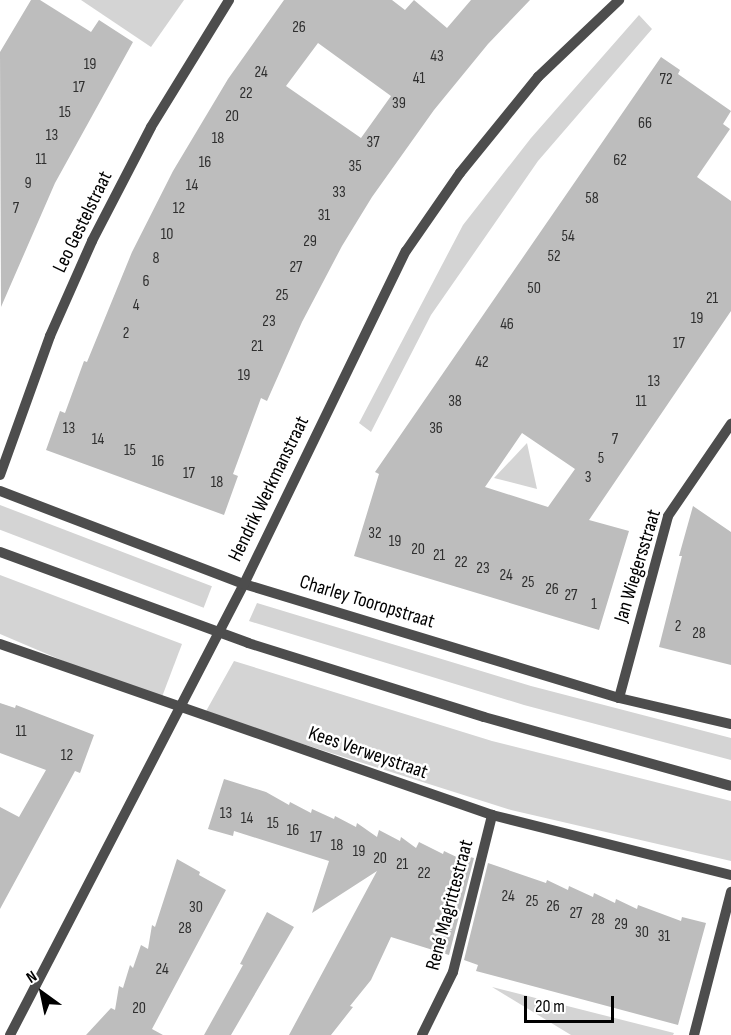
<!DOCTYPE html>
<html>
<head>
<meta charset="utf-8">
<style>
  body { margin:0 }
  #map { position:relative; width:731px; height:1035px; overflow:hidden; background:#fff; font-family:"Sofia Sans Condensed",sans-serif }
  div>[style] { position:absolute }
  .green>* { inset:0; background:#d4d4d4; transform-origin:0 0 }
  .building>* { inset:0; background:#bdbdbd }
  .minor>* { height:10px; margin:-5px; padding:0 5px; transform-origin:5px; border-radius:5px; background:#4d4d4d }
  span { translate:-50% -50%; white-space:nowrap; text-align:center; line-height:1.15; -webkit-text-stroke:5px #fff; paint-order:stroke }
  .number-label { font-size:16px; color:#2f2f2f }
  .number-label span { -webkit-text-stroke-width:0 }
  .street-label { font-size:20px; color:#000 }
  .north { position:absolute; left:12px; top:963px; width:60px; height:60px; -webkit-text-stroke:4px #fff; paint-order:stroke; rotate:327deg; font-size:16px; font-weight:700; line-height:24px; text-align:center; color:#000 }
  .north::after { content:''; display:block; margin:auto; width:21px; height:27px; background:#000; clip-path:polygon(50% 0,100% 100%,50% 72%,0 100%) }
  .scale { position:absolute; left:524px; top:996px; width:90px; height:27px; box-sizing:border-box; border:3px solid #000; border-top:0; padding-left:8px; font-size:18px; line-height:21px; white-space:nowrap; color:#000; -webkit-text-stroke:4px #fff; paint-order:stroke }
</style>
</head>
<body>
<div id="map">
  <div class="green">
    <i style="clip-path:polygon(81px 0,184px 0,151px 47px)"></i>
    <i style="clip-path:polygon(639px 15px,652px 29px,538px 161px,431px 315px,371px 432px,359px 423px,463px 225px,531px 138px)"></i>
    <i style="clip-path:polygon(527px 443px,537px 489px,494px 478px)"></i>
    <i style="left:0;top:505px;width:227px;height:23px;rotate:21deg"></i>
    <i style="clip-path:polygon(0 575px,182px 644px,160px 702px,0 634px)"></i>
    <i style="clip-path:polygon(257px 603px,531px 686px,731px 738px,731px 760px,524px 705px,249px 621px)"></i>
    <i style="clip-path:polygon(234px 661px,492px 741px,731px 801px,731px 861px,511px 810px,205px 713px)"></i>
    <i style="clip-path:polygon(492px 987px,674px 1033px,673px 1035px,571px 1035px)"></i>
  </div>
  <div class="building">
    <i style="clip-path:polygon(31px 0,40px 0,91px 32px,99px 20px,133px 42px,55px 183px,1px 307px,0 52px)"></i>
    <i style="clip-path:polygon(evenodd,284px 0,392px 0,405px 10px,414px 0,447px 28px,471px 0,530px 0,488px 44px,434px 110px,372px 197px,342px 246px,302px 322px,267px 401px,261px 398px,233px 474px,238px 476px,224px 515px,46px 450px,60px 411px,65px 413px,84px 361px,87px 362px,132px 252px,173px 171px,228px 79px,284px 0,318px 43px,391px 96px,361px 138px,286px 86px,318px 43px)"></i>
    <i style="clip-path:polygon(evenodd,661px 57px,680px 70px,678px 74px,731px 111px,723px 124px,730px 129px,697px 177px,731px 201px,731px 311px,589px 520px,629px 531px,599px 630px,354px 556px,379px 474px,375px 472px,661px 57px,522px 433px,575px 469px,548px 507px,485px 487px,522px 433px)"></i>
    <i style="clip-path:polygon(693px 506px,731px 532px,731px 665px,659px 647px,682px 556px,679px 556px)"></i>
    <i style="clip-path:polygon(0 703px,15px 708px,16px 705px,94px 735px,80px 773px,75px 771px,0 909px,0 807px,19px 817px,46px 770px,0 753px)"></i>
    <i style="clip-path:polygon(224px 779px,266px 792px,289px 805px,290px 802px,311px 813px,312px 809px,334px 819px,335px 816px,356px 827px,357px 823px,377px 837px,379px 830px,400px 841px,401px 837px,416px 848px,419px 842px,443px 854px,444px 851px,465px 861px,466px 856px,474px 858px,449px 955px,391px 937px,371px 980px,350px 1006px,353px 1007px,331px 1035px,289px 1035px,377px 871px,312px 913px,329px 861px,234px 831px,233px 836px,208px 829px)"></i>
    <i style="clip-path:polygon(177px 859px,200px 872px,199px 875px,226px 890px,152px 1029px,163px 1035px,86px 1035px,111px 1008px,115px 1010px,119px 986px,123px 988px,130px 965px,133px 968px,141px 945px,148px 949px,152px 925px,155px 927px)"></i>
    <i style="clip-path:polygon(488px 863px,546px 883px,547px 880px,568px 890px,569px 886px,593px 897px,594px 893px,615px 903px,616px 899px,637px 909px,638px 905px,681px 921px,682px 917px,706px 923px,678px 1025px,476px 971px,478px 965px,464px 960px)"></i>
    <i style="clip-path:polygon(267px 912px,294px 927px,231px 1035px,204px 1035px,243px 965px,240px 964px)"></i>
  </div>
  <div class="minor">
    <i style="left:0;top:475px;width:148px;rotate:-70.2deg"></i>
    <i style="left:50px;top:336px;width:104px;rotate:-66.1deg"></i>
    <i style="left:92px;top:241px;width:128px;rotate:-62.6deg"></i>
    <i style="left:151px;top:127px;width:149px;rotate:-58.4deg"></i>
    <i style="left:0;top:491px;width:261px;rotate:20.9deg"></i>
    <i style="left:244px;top:584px;width:392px;rotate:16.9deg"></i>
    <i style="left:619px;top:698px;width:115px;rotate:13.1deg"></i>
    <i style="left:0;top:552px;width:264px;rotate:20.1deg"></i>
    <i style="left:248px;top:643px;width:247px;rotate:17.4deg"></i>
    <i style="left:484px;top:717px;width:256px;rotate:15.6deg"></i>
    <i style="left:0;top:644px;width:521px;rotate:19.17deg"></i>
    <i style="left:492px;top:815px;width:246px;rotate:14.1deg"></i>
    <i style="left:619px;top:698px;width:188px;rotate:-74.9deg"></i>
    <i style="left:668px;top:516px;width:112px;rotate:-55.6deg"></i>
    <i style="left:10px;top:1035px;width:508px;rotate:-62.58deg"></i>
    <i style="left:244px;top:584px;width:370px;rotate:-64.1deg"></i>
    <i style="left:406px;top:251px;width:95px;rotate:-55.3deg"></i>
    <i style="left:460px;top:173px;width:124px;rotate:-50.9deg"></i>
    <i style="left:538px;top:77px;width:112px;rotate:-43.5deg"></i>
    <i style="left:422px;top:1035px;width:70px;rotate:-63.8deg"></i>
    <i style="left:453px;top:972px;width:162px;rotate:-76deg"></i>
    <i style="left:694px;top:1035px;width:148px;rotate:-75.5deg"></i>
  </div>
  <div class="number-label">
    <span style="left:299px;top:28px">26</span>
    <span style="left:437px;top:57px">43</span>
    <span style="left:90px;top:65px">19</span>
    <span style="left:261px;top:73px">24</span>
    <span style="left:419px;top:79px">41</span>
    <span style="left:666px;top:80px">72</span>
    <span style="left:79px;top:88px">17</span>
    <span style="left:246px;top:94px">22</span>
    <span style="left:399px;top:104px">39</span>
    <span style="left:65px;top:113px">15</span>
    <span style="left:232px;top:117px">20</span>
    <span style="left:645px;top:124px">66</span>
    <span style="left:52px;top:136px">13</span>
    <span style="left:218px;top:139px">18</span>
    <span style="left:373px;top:143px">37</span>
    <span style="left:41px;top:160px">11</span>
    <span style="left:620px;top:161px">62</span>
    <span style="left:205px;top:163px">16</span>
    <span style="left:355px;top:167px">35</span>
    <span style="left:28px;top:184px">9</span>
    <span style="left:192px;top:186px">14</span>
    <span style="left:339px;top:193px">33</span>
    <span style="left:592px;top:199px">58</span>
    <span style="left:16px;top:209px">7</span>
    <span style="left:179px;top:209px">12</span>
    <span style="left:324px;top:216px">31</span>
    <span style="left:167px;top:235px">10</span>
    <span style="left:568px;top:237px">54</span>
    <span style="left:310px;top:242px">29</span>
    <span style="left:554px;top:257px">52</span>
    <span style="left:156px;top:259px">8</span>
    <span style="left:296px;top:268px">27</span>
    <span style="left:146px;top:282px">6</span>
    <span style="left:534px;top:289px">50</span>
    <span style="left:282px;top:296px">25</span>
    <span style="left:712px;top:299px">21</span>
    <span style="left:136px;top:306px">4</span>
    <span style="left:697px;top:319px">19</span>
    <span style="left:269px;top:322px">23</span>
    <span style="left:507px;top:325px">46</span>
    <span style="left:126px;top:334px">2</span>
    <span style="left:679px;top:344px">17</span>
    <span style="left:257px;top:347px">21</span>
    <span style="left:482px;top:363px">42</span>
    <span style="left:244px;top:376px">19</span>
    <span style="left:654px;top:382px">13</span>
    <span style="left:455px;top:402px">38</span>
    <span style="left:641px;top:402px">11</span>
    <span style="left:69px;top:429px">13</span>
    <span style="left:436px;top:429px">36</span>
    <span style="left:98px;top:440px">14</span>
    <span style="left:615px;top:440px">7</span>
    <span style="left:130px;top:451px">15</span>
    <span style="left:601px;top:459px">5</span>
    <span style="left:158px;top:462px">16</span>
    <span style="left:189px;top:474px">17</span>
    <span style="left:588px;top:478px">3</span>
    <span style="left:217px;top:483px">18</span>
    <span style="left:375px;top:534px">32</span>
    <span style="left:395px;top:542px">19</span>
    <span style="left:418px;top:550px">20</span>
    <span style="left:439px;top:556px">21</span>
    <span style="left:461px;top:563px">22</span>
    <span style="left:483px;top:569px">23</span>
    <span style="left:506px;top:576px">24</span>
    <span style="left:528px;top:583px">25</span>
    <span style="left:552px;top:590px">26</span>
    <span style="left:571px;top:596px">27</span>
    <span style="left:594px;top:605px">1</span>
    <span style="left:678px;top:627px">2</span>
    <span style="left:699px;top:634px">28</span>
    <span style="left:21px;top:732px">11</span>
    <span style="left:67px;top:756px">12</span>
    <span style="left:226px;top:814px">13</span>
    <span style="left:247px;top:819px">14</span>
    <span style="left:273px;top:824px">15</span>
    <span style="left:293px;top:831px">16</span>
    <span style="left:316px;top:838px">17</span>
    <span style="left:337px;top:846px">18</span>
    <span style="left:359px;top:852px">19</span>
    <span style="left:380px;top:859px">20</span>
    <span style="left:402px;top:865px">21</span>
    <span style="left:424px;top:874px">22</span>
    <span style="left:508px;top:897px">24</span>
    <span style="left:532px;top:902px">25</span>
    <span style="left:553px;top:907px">26</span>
    <span style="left:196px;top:908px">30</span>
    <span style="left:576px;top:914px">27</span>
    <span style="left:598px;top:920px">28</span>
    <span style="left:621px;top:925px">29</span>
    <span style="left:185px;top:929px">28</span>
    <span style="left:642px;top:933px">30</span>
    <span style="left:664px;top:937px">31</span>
    <span style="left:162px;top:970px">24</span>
    <span style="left:139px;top:1009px">20</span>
  </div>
  <div class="street-label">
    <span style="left:83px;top:222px;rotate:-64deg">Leo Gestelstraat</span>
    <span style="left:269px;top:489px;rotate:-64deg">Hendrik Werkmanstraat</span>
    <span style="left:638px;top:566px;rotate:-73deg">Jan Wiegersstraat</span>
    <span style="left:367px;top:602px;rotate:17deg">Charley Tooropstraat</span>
    <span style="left:368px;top:753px;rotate:19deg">Kees Verweystraat</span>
    <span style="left:450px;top:905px;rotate:-75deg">René Magrittestraat</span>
  </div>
  <div class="north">N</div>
  <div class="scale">20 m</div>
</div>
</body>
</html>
